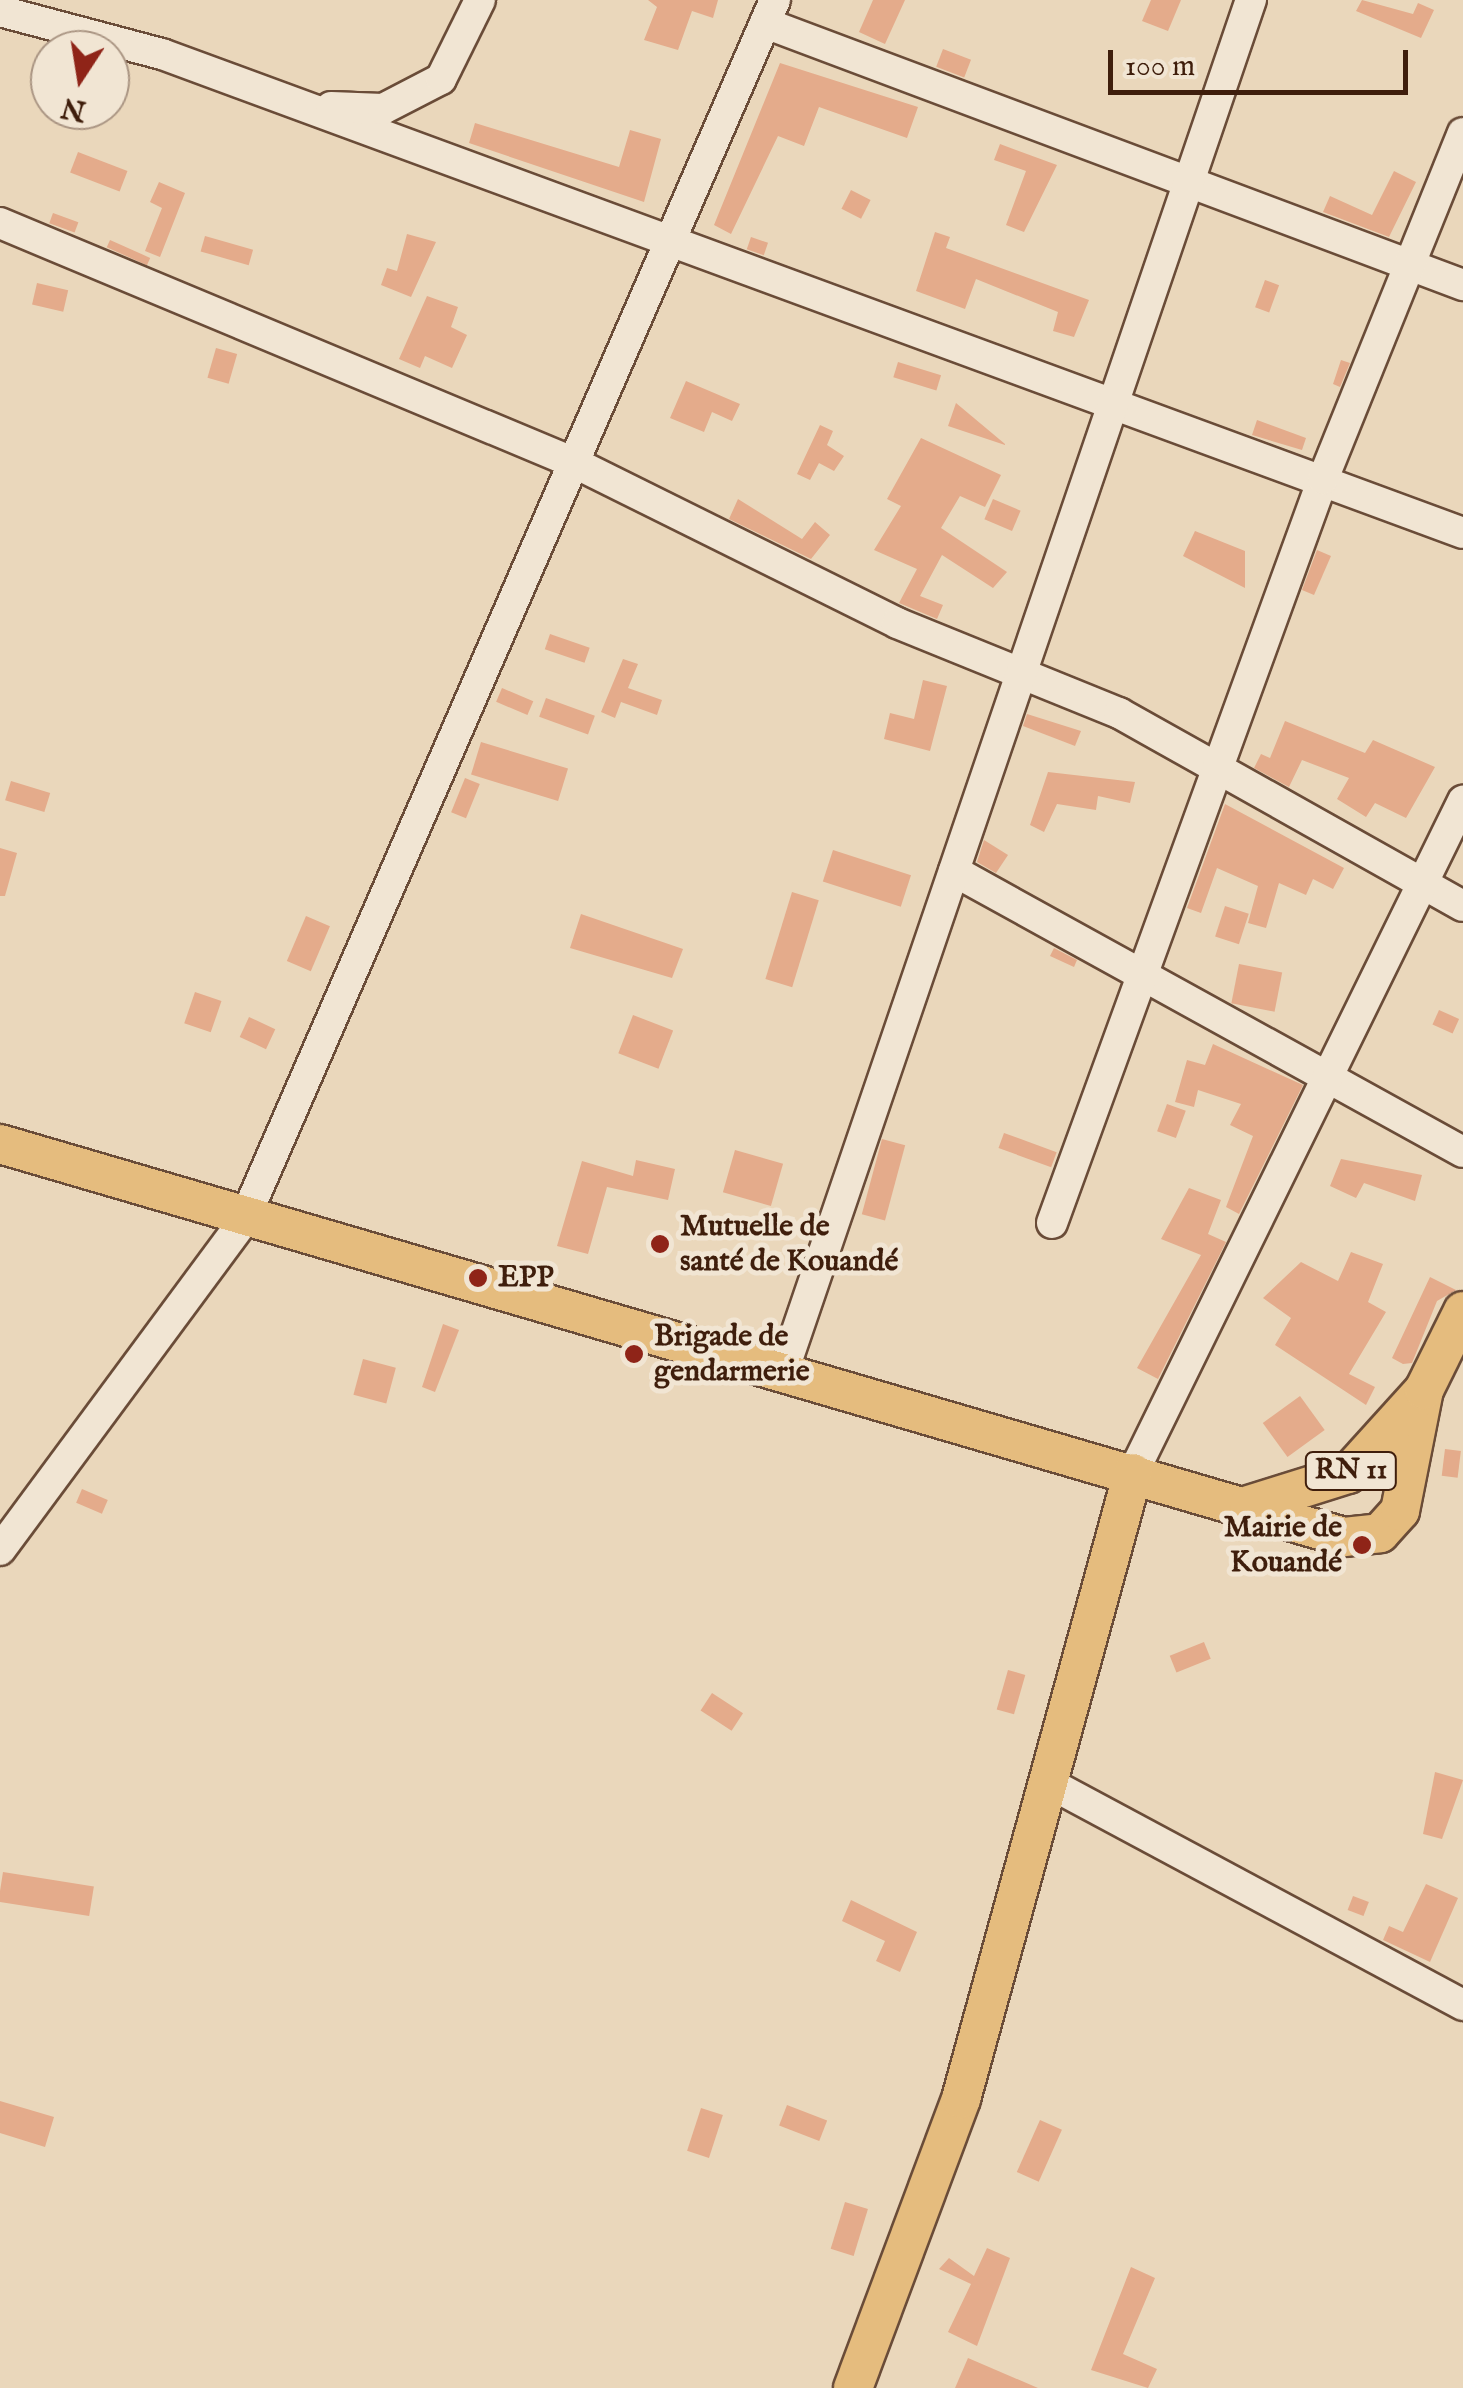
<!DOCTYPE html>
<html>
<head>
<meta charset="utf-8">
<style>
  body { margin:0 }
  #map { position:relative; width:1463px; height:2388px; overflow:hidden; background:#ead7bb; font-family:"IM FELL English",serif }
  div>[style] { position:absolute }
  .building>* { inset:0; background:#e4ab8b; transform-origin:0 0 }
  .roads { filter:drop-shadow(2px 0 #6a4c38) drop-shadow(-2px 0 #6a4c38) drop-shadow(0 2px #6a4c38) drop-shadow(0 -2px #6a4c38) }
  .minor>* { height:30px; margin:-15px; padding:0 15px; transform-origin:15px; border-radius:15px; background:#f1e5d3 }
  .major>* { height:38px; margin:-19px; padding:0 19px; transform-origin:19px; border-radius:19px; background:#e5bc7e }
  .dots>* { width:28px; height:28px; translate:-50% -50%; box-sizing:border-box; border:5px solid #f1e5d3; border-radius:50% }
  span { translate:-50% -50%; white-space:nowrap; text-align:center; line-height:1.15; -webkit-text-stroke:10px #f1e5d3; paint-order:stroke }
  .shield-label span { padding:2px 8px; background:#f1e5d3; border:2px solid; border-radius:8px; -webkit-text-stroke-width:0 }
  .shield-label { font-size:28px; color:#3f1e0c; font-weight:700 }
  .poi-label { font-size:30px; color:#3f1e0c; font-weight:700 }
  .left { translate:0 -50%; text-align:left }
  .right { translate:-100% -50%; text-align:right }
  .north { position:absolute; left:30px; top:30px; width:100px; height:100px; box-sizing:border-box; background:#f1e5d3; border:2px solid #aa9583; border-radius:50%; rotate:192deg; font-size:28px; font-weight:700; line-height:40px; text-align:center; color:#3f1e0c }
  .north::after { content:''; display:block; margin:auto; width:35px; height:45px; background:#8f2418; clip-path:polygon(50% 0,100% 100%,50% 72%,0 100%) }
  .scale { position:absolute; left:1108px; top:50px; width:300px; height:45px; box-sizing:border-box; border:5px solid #3f1e0c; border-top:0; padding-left:12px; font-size:30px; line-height:35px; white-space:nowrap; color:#3f1e0c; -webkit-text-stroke:8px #f1e5d3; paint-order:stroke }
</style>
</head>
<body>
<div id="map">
  <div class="building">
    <i style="clip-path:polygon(648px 0,718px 0,713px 18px,692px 11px,678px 50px,644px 40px,657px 7px)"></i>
    <i style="clip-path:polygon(873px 0,905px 0,885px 44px,859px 32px)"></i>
    <i style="clip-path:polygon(1151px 0,1181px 0,1168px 31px,1142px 21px)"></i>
    <i style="clip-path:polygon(1362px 0,1413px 14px,1418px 3px,1434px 10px,1421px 38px,1356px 11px)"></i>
    <i style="left:943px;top:49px;width:30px;height:19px;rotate:21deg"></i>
    <i style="clip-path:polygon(780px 63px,918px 107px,907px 138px,819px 107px,804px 146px,778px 136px,731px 234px,714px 225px)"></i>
    <i style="clip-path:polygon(475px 123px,619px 167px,630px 130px,661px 139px,644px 202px,469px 143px)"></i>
    <i style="clip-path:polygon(1000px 144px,1057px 165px,1024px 232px,1006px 225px,1026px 171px,994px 160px)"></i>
    <i style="left:78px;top:152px;width:53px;height:22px;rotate:21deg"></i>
    <i style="clip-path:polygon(1394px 171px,1416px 182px,1389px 237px,1323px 212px,1330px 196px,1372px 215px)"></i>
    <i style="clip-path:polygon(159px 182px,185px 193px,160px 257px,145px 251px,162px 208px,150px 202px)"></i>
    <i style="left:851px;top:190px;width:22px;height:21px;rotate:27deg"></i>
    <i style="left:53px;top:213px;width:27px;height:11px;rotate:20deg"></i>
    <i style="clip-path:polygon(935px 232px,950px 237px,946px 248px,1089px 300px,1074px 337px,1053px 331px,1058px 312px,976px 279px,965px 309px,916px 291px)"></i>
    <i style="clip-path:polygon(407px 234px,436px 242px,411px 297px,381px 285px,387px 268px,397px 271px)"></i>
    <i style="left:205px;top:236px;width:50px;height:16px;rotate:16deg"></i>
    <i style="left:751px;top:237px;width:18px;height:13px;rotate:19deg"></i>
    <i style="left:110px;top:240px;width:44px;height:8px;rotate:24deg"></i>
    <i style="left:1265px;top:280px;width:15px;height:29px;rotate:20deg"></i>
    <i style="left:37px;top:283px;width:32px;height:22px;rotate:13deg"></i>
    <i style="clip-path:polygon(427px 296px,458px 307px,451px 327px,467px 335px,452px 368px,425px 356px,420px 368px,399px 359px)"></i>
    <i style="left:216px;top:348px;width:22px;height:31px;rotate:16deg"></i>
    <i style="clip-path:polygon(1341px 360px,1350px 363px,1340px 387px,1333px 384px)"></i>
    <i style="left:898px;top:362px;width:45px;height:16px;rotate:17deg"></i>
    <i style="clip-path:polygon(686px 381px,740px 404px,732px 421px,712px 412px,704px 432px,670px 418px)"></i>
    <i style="clip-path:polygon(956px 403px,1005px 444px,1005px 445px,948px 426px)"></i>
    <i style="clip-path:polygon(1257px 420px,1306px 438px,1302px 450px,1252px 435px)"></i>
    <i style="clip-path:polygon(820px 425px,833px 431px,827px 445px,844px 456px,834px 471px,819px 463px,810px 480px,797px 474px)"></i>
    <i style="clip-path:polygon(921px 438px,1001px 475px,985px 507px,960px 496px,941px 528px,1007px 572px,993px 588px,942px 555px,920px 596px,943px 605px,937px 619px,899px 603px,917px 569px,874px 550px,901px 506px,887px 499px)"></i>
    <i style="clip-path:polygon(738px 499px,802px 539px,815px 522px,830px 535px,811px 559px,729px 519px)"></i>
    <i style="left:993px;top:499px;width:30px;height:22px;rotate:23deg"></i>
    <i style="clip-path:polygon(1195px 531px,1245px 551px,1245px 588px,1183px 556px)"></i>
    <i style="clip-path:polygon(1317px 550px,1331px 556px,1314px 595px,1302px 590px)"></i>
    <i style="left:550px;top:634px;width:42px;height:16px;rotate:19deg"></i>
    <i style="clip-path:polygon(623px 659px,638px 664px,628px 688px,662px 700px,657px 715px,621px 702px,615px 718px,601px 712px)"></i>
    <i style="clip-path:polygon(923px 680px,947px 686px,930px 751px,884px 739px,890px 713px,914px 719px)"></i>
    <i style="left:502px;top:688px;width:34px;height:15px;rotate:23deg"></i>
    <i style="left:546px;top:698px;width:52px;height:20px;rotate:20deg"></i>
    <i style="clip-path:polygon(1027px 714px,1081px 731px,1075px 746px,1023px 726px)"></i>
    <i style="clip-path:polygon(1285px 721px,1365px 753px,1373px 740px,1435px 767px,1406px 818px,1375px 803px,1366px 817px,1337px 799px,1349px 778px,1302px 760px,1289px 787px,1254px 768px,1261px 754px,1270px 758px)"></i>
    <i style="left:481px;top:742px;width:91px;height:34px;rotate:17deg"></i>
    <i style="clip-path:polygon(1048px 772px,1135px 782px,1130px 803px,1098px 796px,1096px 810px,1057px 804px,1044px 832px,1030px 825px)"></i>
    <i style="left:465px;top:778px;width:16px;height:37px;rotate:22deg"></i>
    <i style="left:11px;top:781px;width:41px;height:20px;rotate:17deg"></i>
    <i style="clip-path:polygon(1225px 804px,1344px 868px,1333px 889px,1313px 879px,1306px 895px,1279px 883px,1266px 928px,1248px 923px,1258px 886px,1217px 868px,1201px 913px,1187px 908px)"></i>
    <i style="clip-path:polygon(984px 840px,1008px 855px,996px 873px,977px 862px)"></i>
    <i style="clip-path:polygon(0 848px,17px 853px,5px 896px,0 896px)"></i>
    <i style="left:833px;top:850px;width:82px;height:33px;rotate:18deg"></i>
    <i style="left:792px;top:892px;width:28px;height:91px;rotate:17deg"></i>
    <i style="left:1225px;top:906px;width:25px;height:32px;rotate:18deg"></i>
    <i style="clip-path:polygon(581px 914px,683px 949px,672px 978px,570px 948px)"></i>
    <i style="left:306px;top:916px;width:26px;height:49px;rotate:23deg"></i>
    <i style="clip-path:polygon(1054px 948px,1077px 960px,1074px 967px,1050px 956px)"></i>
    <i style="left:1239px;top:964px;width:44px;height:40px;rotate:11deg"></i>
    <i style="left:195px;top:992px;width:28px;height:33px;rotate:19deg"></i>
    <i style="left:1439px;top:1010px;width:22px;height:16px;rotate:24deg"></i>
    <i style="left:633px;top:1015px;width:43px;height:41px;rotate:21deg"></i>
    <i style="left:249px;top:1017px;width:29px;height:22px;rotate:25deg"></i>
    <i style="clip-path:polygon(1213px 1044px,1303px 1085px,1239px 1214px,1226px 1207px,1253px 1136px,1230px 1125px,1241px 1104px,1198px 1090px,1194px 1107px,1175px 1102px,1187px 1060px,1205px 1065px)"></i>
    <i style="left:1167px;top:1104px;width:20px;height:29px;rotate:20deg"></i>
    <i style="left:1004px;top:1133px;width:56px;height:16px;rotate:20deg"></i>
    <i style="left:882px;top:1139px;width:24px;height:78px;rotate:15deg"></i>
    <i style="left:735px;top:1150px;width:50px;height:44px;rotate:16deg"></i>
    <i style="clip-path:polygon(1341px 1159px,1422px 1175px,1415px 1201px,1364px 1183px,1356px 1198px,1330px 1186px)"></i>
    <i style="clip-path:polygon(636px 1160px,675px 1169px,668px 1200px,607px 1187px,588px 1254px,557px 1246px,582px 1161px,633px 1176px)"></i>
    <i style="clip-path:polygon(1189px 1188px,1221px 1200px,1208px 1234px,1226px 1242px,1158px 1379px,1137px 1368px,1201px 1255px,1161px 1239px)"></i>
    <i style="clip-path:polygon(1351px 1252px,1383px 1264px,1368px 1302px,1386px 1312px,1349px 1374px,1375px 1387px,1366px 1405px,1275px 1345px,1291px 1318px,1263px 1298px,1301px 1262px,1338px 1281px)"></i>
    <i style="clip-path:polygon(1430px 1277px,1456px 1290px,1437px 1301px,1412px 1363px,1403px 1364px,1392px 1358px)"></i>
    <i style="clip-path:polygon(443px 1324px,459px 1330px,435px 1392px,422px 1387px)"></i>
    <i style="left:363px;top:1359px;width:34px;height:37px;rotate:15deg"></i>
    <i style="left:1300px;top:1396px;width:42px;height:46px;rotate:54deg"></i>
    <i style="left:1445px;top:1449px;width:16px;height:27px;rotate:7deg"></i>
    <i style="left:82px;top:1489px;width:28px;height:15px;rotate:23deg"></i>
    <i style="left:1204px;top:1642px;width:18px;height:37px;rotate:68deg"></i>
    <i style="left:1008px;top:1670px;width:18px;height:41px;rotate:16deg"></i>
    <i style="left:712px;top:1693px;width:37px;height:21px;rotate:33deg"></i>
    <i style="clip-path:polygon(1435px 1772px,1463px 1780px,1442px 1839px,1423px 1834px)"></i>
    <i style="left:3px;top:1872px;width:92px;height:30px;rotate:9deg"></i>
    <i style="clip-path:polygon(1426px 1884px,1458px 1898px,1430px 1962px,1383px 1940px,1389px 1926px,1403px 1932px)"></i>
    <i style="left:1353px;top:1896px;width:17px;height:15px;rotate:21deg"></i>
    <i style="clip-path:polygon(851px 1900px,917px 1932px,900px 1972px,876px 1961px,885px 1941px,842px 1921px)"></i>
    <i style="clip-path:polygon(0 2101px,54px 2117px,45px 2147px,0 2133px)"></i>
    <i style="left:787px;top:2105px;width:43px;height:22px;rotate:21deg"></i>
    <i style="left:701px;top:2108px;width:23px;height:45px;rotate:18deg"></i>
    <i style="left:1040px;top:2120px;width:24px;height:57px;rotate:24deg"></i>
    <i style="left:845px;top:2202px;width:24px;height:49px;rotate:17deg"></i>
    <i style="clip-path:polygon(987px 2248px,1010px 2258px,977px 2346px,948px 2332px,971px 2284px,939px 2269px,949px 2258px,974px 2276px)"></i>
    <i style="clip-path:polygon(1131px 2267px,1155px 2278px,1123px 2354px,1157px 2369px,1148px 2388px,1091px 2370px)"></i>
    <i style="clip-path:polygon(968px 2358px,1038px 2388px,955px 2388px)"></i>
  </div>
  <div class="roads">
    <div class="minor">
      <i style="left:0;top:11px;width:168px;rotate:14.9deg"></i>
      <i style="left:162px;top:54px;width:1386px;rotate:20.21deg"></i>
      <i style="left:765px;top:23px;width:746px;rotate:20.57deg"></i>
      <i style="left:331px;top:107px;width:52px;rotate:2.2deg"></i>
      <i style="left:383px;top:109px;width:65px;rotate:-27.3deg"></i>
      <i style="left:441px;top:79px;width:88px;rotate:-63.7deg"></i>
      <i style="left:0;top:223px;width:625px;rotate:22.67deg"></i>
      <i style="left:577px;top:464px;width:357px;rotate:26.4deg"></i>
      <i style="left:897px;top:623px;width:240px;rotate:22.1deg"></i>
      <i style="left:1119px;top:713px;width:394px;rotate:29.3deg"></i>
      <i style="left:954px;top:871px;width:581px;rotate:28.9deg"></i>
      <i style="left:1052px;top:1223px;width:792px;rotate:-69.99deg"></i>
      <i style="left:1323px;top:479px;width:373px;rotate:-68deg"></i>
      <i style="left:783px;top:1372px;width:1450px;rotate:-71.17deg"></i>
      <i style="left:1133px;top:1473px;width:749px;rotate:-63.85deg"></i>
      <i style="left:0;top:1550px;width:410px;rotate:-53.5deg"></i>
      <i style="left:244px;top:1220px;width:1331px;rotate:-66.48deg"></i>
      <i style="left:1051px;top:1784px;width:468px;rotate:28.2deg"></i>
    </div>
    <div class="major">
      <i style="left:0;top:1144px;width:1400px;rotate:16.3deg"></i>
      <i style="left:1344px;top:1537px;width:36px;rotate:-6deg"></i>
      <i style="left:1380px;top:1533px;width:30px;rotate:-48deg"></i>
      <i style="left:1400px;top:1511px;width:123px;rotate:-78.8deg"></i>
      <i style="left:1249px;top:1505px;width:104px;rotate:-17.4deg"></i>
      <i style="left:1348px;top:1474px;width:113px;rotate:-47.9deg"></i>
      <i style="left:1424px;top:1390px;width:88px;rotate:-63.7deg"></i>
      <i style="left:853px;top:2388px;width:309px;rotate:-69.5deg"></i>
      <i style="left:961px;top:2099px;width:649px;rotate:-74.64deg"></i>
    </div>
  </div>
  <div class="dots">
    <i style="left:660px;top:1244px;background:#8f2418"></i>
    <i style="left:478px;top:1278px;background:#8f2418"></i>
    <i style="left:634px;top:1354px;background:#8f2418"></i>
    <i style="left:1362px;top:1545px;background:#8f2418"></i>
  </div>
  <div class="shield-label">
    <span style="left:1351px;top:1471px">RN 11</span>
  </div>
  <div class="poi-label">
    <span class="left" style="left:680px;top:1244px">Mutuelle de<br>santé de Kouandé</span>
    <span class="left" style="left:498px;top:1278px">EPP</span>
    <span class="left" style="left:654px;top:1354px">Brigade de<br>gendarmerie</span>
    <span class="right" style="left:1342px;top:1545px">Mairie de<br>Kouandé</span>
  </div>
  <div class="north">N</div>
  <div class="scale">100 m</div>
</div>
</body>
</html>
